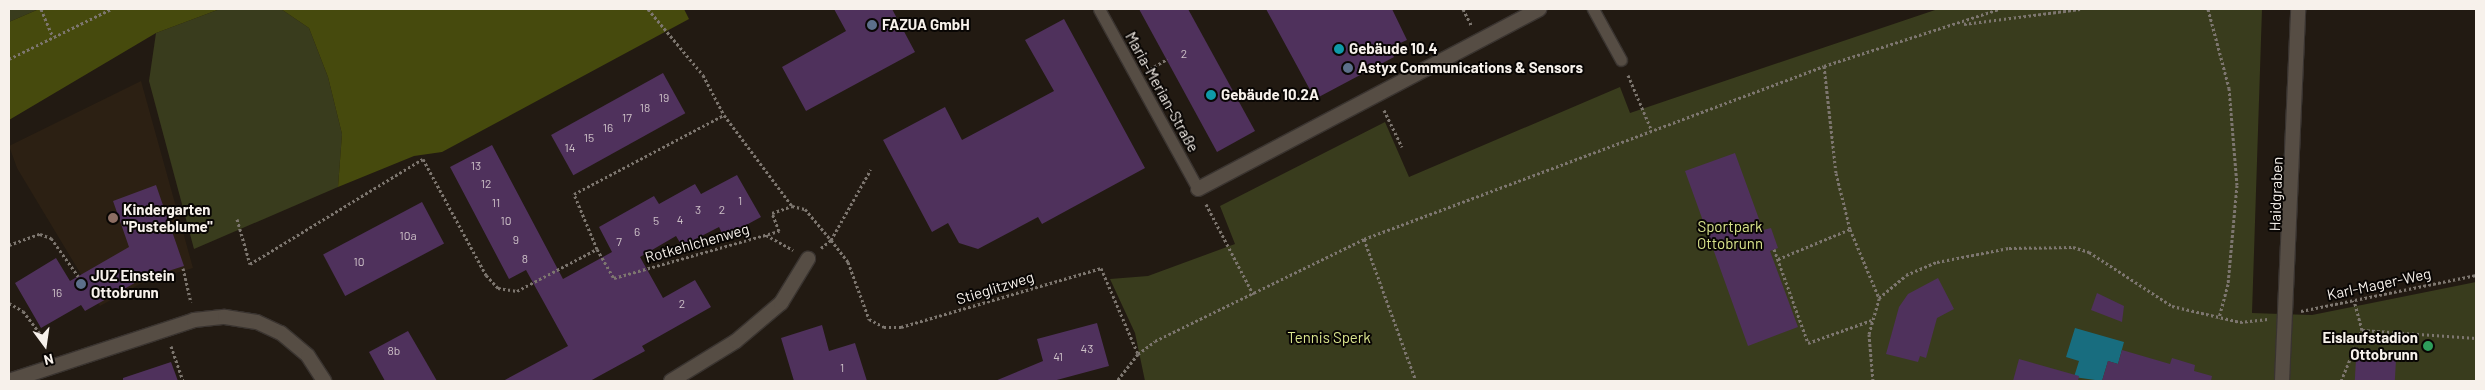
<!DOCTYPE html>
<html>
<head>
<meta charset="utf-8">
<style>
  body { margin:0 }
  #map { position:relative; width:2485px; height:390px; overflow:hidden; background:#221a12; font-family:Barlow,sans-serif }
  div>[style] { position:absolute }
  .built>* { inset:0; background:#2c2013 }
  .green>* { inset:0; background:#393c1d }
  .forest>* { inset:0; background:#464a0d }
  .water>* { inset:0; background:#186d7f }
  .building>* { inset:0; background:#4f315c; transform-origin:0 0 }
  .path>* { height:3px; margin-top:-1.5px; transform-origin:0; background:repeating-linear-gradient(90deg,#7d766f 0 2.5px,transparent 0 5px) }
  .roads { filter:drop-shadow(1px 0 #3a3430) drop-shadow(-1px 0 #3a3430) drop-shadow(0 1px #3a3430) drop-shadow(0 -1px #3a3430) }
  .service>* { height:11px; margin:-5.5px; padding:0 5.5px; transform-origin:5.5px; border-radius:5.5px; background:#564d44 }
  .minor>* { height:14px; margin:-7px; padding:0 7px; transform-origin:7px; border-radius:7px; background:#564d44 }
  .dots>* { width:14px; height:14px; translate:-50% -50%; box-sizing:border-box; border:2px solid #090604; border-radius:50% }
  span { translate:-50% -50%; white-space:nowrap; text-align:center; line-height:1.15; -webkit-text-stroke:4px #090604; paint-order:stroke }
  .number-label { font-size:12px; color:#cdc1c7 }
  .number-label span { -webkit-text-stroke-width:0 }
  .poi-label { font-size:15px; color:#f7f1eb; font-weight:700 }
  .left { translate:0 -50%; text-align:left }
  .right { translate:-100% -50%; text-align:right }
  .street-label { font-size:15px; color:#f7f1eb }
  .park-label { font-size:15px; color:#dae48d }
  .frame { position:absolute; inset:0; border:10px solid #f7f1eb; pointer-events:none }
  .north { position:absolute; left:20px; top:320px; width:50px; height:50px; -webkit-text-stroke:4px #090604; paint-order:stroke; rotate:166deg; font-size:14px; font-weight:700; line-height:20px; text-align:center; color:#f7f1eb }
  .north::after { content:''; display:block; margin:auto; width:18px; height:22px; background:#f7f1eb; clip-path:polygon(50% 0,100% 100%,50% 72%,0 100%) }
</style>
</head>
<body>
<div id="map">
  <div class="built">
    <i style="clip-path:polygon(141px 81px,193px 268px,140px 284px,100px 306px,17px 168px,9px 146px)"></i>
  </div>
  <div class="green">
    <i style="clip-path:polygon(9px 9px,39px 9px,9px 22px)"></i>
    <i style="clip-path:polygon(220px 9px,281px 9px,309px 28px,328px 77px,342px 134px,338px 187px,194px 249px,149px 81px,156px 33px)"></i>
    <i style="clip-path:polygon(1938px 9px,2262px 9px,2252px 313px,2312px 315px,2476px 282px,2476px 381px,1145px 381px,1135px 333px,1110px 279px,1148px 276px,1235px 244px,1220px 206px,1385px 122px,1409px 177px,1620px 87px,1630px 113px)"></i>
  </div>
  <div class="forest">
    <i style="clip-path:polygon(39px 9px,220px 9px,156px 33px,9px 120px,9px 22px)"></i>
    <i style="clip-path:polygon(281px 9px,684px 9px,689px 19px,442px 152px,414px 156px,338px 187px,342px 134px,328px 77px,309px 28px)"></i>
  </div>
  <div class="water">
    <i style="clip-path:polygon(2075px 328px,2124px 342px,2118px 364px,2108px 361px,2102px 381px,2074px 377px,2079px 361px,2066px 357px)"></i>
  </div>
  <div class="building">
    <i style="clip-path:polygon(834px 9px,892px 9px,915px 52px,806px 111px,782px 67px,846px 31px)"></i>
    <i style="clip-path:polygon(1139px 9px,1188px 9px,1255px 131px,1217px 152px)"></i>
    <i style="clip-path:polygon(1266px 9px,1392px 9px,1407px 40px,1389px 48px,1394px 57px,1315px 99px)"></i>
    <i style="clip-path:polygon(1064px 19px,1145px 168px,1042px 224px,1038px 217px,978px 249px,959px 243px,948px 223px,932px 232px,883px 140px,945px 107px,962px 140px,1054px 91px,1025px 40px)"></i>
    <i style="left:663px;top:73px;width:46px;height:128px;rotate:61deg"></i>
    <i style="clip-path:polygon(492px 145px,563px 279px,612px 252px,599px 227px,654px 196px,659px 204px,695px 184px,701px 194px,737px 175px,761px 217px,724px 237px,719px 227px,682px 246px,676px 236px,640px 257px,663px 298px,695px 280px,711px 307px,642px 346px,645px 351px,590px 381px,503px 381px,568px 346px,526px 270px,509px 279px,450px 167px)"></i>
    <i style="clip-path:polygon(1735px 153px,1763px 230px,1771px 228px,1778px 248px,1770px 251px,1798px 327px,1748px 346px,1685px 171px)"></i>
    <i style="clip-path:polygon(156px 185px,184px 266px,140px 280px,85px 311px,81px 305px,41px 328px,15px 283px,56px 258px,70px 281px,129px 247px,113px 201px)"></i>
    <i style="left:422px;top:202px;width:47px;height:112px;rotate:62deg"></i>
    <i style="clip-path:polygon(1938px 278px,1954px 309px,1937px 318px,1926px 358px,1920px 356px,1918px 362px,1886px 354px,1899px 307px,1908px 294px)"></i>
    <i style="clip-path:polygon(2097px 293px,2124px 306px,2122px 322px,2091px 310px)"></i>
    <i style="clip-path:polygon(1097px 323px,1109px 366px,1053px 381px,995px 381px,1043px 361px,1037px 339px)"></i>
    <i style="clip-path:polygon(822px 325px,829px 351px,855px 343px,867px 381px,794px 381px,781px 338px)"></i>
    <i style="clip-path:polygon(408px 331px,422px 355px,437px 381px,385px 381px,369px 352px)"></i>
    <i style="clip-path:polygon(2122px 350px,2170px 364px,2172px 358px,2195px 365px,2194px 371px,2212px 376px,2211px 381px,2102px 381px,2108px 361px,2118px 364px)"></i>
    <i style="left:2356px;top:358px;width:40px;height:23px;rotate:3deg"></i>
    <i style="clip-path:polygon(2019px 359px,2079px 376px,2078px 381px,2013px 381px)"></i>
    <i style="clip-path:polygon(171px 362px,178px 381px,123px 381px,123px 378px)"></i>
  </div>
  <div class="path">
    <i style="left:41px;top:9px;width:30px;rotate:67deg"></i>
    <i style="left:648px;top:9px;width:86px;rotate:50.2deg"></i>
    <i style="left:703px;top:75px;width:45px;rotate:62.3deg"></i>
    <i style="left:724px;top:115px;width:114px;rotate:53.2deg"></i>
    <i style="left:792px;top:206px;width:13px;rotate:13deg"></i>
    <i style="left:805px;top:209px;width:40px;rotate:50deg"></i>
    <i style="left:831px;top:240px;width:81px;rotate:-60.6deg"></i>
    <i style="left:1463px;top:9px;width:18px;rotate:63deg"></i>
    <i style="left:2208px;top:9px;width:82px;rotate:75.1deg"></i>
    <i style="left:2229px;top:88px;width:97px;rotate:85.3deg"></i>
    <i style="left:2237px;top:185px;width:99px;rotate:95.2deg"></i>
    <i style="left:2228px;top:284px;width:35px;rotate:105deg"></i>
    <i style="left:1964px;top:24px;width:117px;rotate:-7.4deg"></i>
    <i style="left:9px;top:59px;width:114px;rotate:-26.1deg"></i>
    <i style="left:1824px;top:66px;width:108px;rotate:83.6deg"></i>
    <i style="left:1836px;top:173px;width:58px;rotate:76deg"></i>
    <i style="left:1850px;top:229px;width:75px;rotate:67.2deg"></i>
    <i style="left:1150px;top:69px;width:20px;rotate:-30deg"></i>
    <i style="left:1628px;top:75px;width:59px;rotate:66.9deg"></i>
    <i style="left:1384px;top:110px;width:41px;rotate:64.1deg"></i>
    <i style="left:1206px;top:204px;width:102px;rotate:62.4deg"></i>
    <i style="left:237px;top:219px;width:47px;rotate:73.9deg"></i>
    <i style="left:250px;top:264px;width:202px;rotate:-31.3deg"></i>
    <i style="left:423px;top:159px;width:132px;rotate:61.5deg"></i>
    <i style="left:486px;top:275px;width:18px;rotate:47deg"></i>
    <i style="left:498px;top:288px;width:19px;rotate:9deg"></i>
    <i style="left:517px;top:291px;width:90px;rotate:-27.7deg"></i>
    <i style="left:597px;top:249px;width:34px;rotate:60deg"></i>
    <i style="left:614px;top:278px;width:172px;rotate:-15.9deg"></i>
    <i style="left:779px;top:231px;width:19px;rotate:-111deg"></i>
    <i style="left:772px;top:213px;width:21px;rotate:-19deg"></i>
    <i style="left:766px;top:235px;width:31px;rotate:29deg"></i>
    <i style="left:1364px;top:239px;width:151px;rotate:69.9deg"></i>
    <i style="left:9px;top:245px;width:33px;rotate:-20deg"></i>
    <i style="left:40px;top:234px;width:12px;rotate:20deg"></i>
    <i style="left:51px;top:238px;width:47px;rotate:54.6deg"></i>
    <i style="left:821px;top:248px;width:13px;rotate:-39deg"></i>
    <i style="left:831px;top:240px;width:28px;rotate:52deg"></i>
    <i style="left:848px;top:262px;width:61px;rotate:69.8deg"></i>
    <i style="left:869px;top:319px;width:17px;rotate:28deg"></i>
    <i style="left:884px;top:327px;width:17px"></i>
    <i style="left:901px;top:327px;width:209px;rotate:-16.4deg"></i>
    <i style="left:1101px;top:268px;width:94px;rotate:66.7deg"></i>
    <i style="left:1138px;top:354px;width:34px;rotate:128deg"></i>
    <i style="left:597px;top:249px;width:60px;rotate:-112.7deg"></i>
    <i style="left:574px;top:194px;width:170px;rotate:-27.8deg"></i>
    <i style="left:1774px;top:249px;width:100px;rotate:70.1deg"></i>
    <i style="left:1808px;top:343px;width:68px;rotate:-19.8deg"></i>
    <i style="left:1778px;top:259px;width:78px;rotate:-22.6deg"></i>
    <i style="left:183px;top:268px;width:35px;rotate:77deg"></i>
    <i style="left:9px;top:303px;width:16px;rotate:30deg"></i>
    <i style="left:23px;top:311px;width:34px;rotate:53deg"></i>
    <i style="left:2301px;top:311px;width:179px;rotate:-11.6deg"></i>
    <i style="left:2362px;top:330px;width:114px;rotate:4deg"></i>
    <i style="left:171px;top:346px;width:37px;rotate:71deg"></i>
    <i style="left:1138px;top:354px;width:21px;rotate:-37deg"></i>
    <i style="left:1155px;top:341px;width:233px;rotate:-26deg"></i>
    <i style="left:1364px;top:239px;width:491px;rotate:-20.6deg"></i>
    <i style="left:1824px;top:66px;width:184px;rotate:-18deg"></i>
    <i style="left:1873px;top:381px;width:47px;rotate:-94.9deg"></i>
    <i style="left:1869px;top:334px;width:37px;rotate:-74deg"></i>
    <i style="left:1879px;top:298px;width:35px;rotate:-40deg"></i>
    <i style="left:1906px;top:275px;width:34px;rotate:-23deg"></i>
    <i style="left:1937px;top:262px;width:73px;rotate:-11deg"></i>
    <i style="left:2009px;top:248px;width:64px;rotate:-0.9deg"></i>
    <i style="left:2073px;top:247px;width:17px;rotate:17deg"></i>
    <i style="left:2089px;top:252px;width:99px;rotate:33deg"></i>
    <i style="left:2172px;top:306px;width:70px;rotate:13.2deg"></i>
    <i style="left:2240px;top:322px;width:28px;rotate:-6deg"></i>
    <i style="left:2341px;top:381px;width:55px;rotate:-67.6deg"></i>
    <i style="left:2362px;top:330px;width:31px;rotate:-105deg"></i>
  </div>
  <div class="roads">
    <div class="service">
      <i style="left:1099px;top:9px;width:205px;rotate:61.2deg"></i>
      <i style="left:1593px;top:9px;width:58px;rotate:61.2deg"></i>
    </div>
    <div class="minor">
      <i style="left:1198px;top:189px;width:386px;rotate:-27.8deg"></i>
      <i style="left:9px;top:381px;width:195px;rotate:-18.2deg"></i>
      <i style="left:194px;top:320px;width:31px;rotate:-6deg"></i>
      <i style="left:225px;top:317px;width:32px;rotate:9deg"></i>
      <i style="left:257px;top:322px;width:26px;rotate:25deg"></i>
      <i style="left:281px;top:333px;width:35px;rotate:40deg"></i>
      <i style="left:308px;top:356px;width:30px;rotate:57deg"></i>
      <i style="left:671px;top:381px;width:76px;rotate:-31.6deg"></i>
      <i style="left:736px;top:341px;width:59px;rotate:-40.2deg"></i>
      <i style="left:781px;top:303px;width:52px;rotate:-58.5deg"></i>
      <i style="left:2282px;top:381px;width:372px;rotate:-87.5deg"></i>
    </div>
  </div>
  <div class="dots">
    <i style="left:872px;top:25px;background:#5c6f8a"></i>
    <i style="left:1339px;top:49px;background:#0f9aa8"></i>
    <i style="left:1348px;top:68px;background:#5c6f8a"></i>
    <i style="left:1211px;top:95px;background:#0f9aa8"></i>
    <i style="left:113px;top:218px;background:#8d6e63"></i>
    <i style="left:81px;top:284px;background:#5c6f8a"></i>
    <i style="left:2428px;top:346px;background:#2e9e5b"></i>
  </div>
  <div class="number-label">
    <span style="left:1184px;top:54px">2</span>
    <span style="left:664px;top:98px">19</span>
    <span style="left:645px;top:108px">18</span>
    <span style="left:627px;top:118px">17</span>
    <span style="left:608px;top:128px">16</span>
    <span style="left:589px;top:138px">15</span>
    <span style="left:570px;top:148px">14</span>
    <span style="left:476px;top:166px">13</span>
    <span style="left:486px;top:184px">12</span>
    <span style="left:740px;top:201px">1</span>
    <span style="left:496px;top:203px">11</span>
    <span style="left:698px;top:210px">3</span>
    <span style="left:722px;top:210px">2</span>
    <span style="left:680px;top:220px">4</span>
    <span style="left:506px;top:221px">10</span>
    <span style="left:656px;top:221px">5</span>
    <span style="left:637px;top:232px">6</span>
    <span style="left:408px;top:236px">10a</span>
    <span style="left:516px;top:240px">9</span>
    <span style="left:619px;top:242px">7</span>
    <span style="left:525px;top:259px">8</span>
    <span style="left:359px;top:262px">10</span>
    <span style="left:57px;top:293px">16</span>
    <span style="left:682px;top:304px">2</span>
    <span style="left:1087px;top:349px">43</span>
    <span style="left:394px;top:351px">8b</span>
    <span style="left:1058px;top:357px">41</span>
    <span style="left:842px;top:368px">1</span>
  </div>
  <div class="poi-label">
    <span class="left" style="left:882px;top:25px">FAZUA GmbH</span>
    <span class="left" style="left:1349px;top:49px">Gebäude 10.4</span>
    <span class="left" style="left:1358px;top:68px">Astyx Communications &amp; Sensors</span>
    <span class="left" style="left:1221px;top:95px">Gebäude 10.2A</span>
    <span class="left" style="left:123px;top:218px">Kindergarten<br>"Pusteblume"</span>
    <span class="left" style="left:91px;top:284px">JUZ Einstein<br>Ottobrunn</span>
    <span class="right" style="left:2418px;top:346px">Eislaufstadion<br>Ottobrunn</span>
  </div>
  <div class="street-label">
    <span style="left:1162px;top:92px;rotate:61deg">Maria-Merian-Straße</span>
    <span style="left:2276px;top:194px;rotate:-88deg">Haidgraben</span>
    <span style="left:697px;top:243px;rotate:-16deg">Rotkehlchenweg</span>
    <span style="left:2379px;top:284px;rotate:-12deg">Karl-Mager-Weg</span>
    <span style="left:995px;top:288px;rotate:-17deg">Stieglitzweg</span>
  </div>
  <div class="park-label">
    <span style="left:1730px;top:235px">Sportpark<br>Ottobrunn</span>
    <span style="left:1329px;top:338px">Tennis Sperk</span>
  </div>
  <div class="frame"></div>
  <div class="north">N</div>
</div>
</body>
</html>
